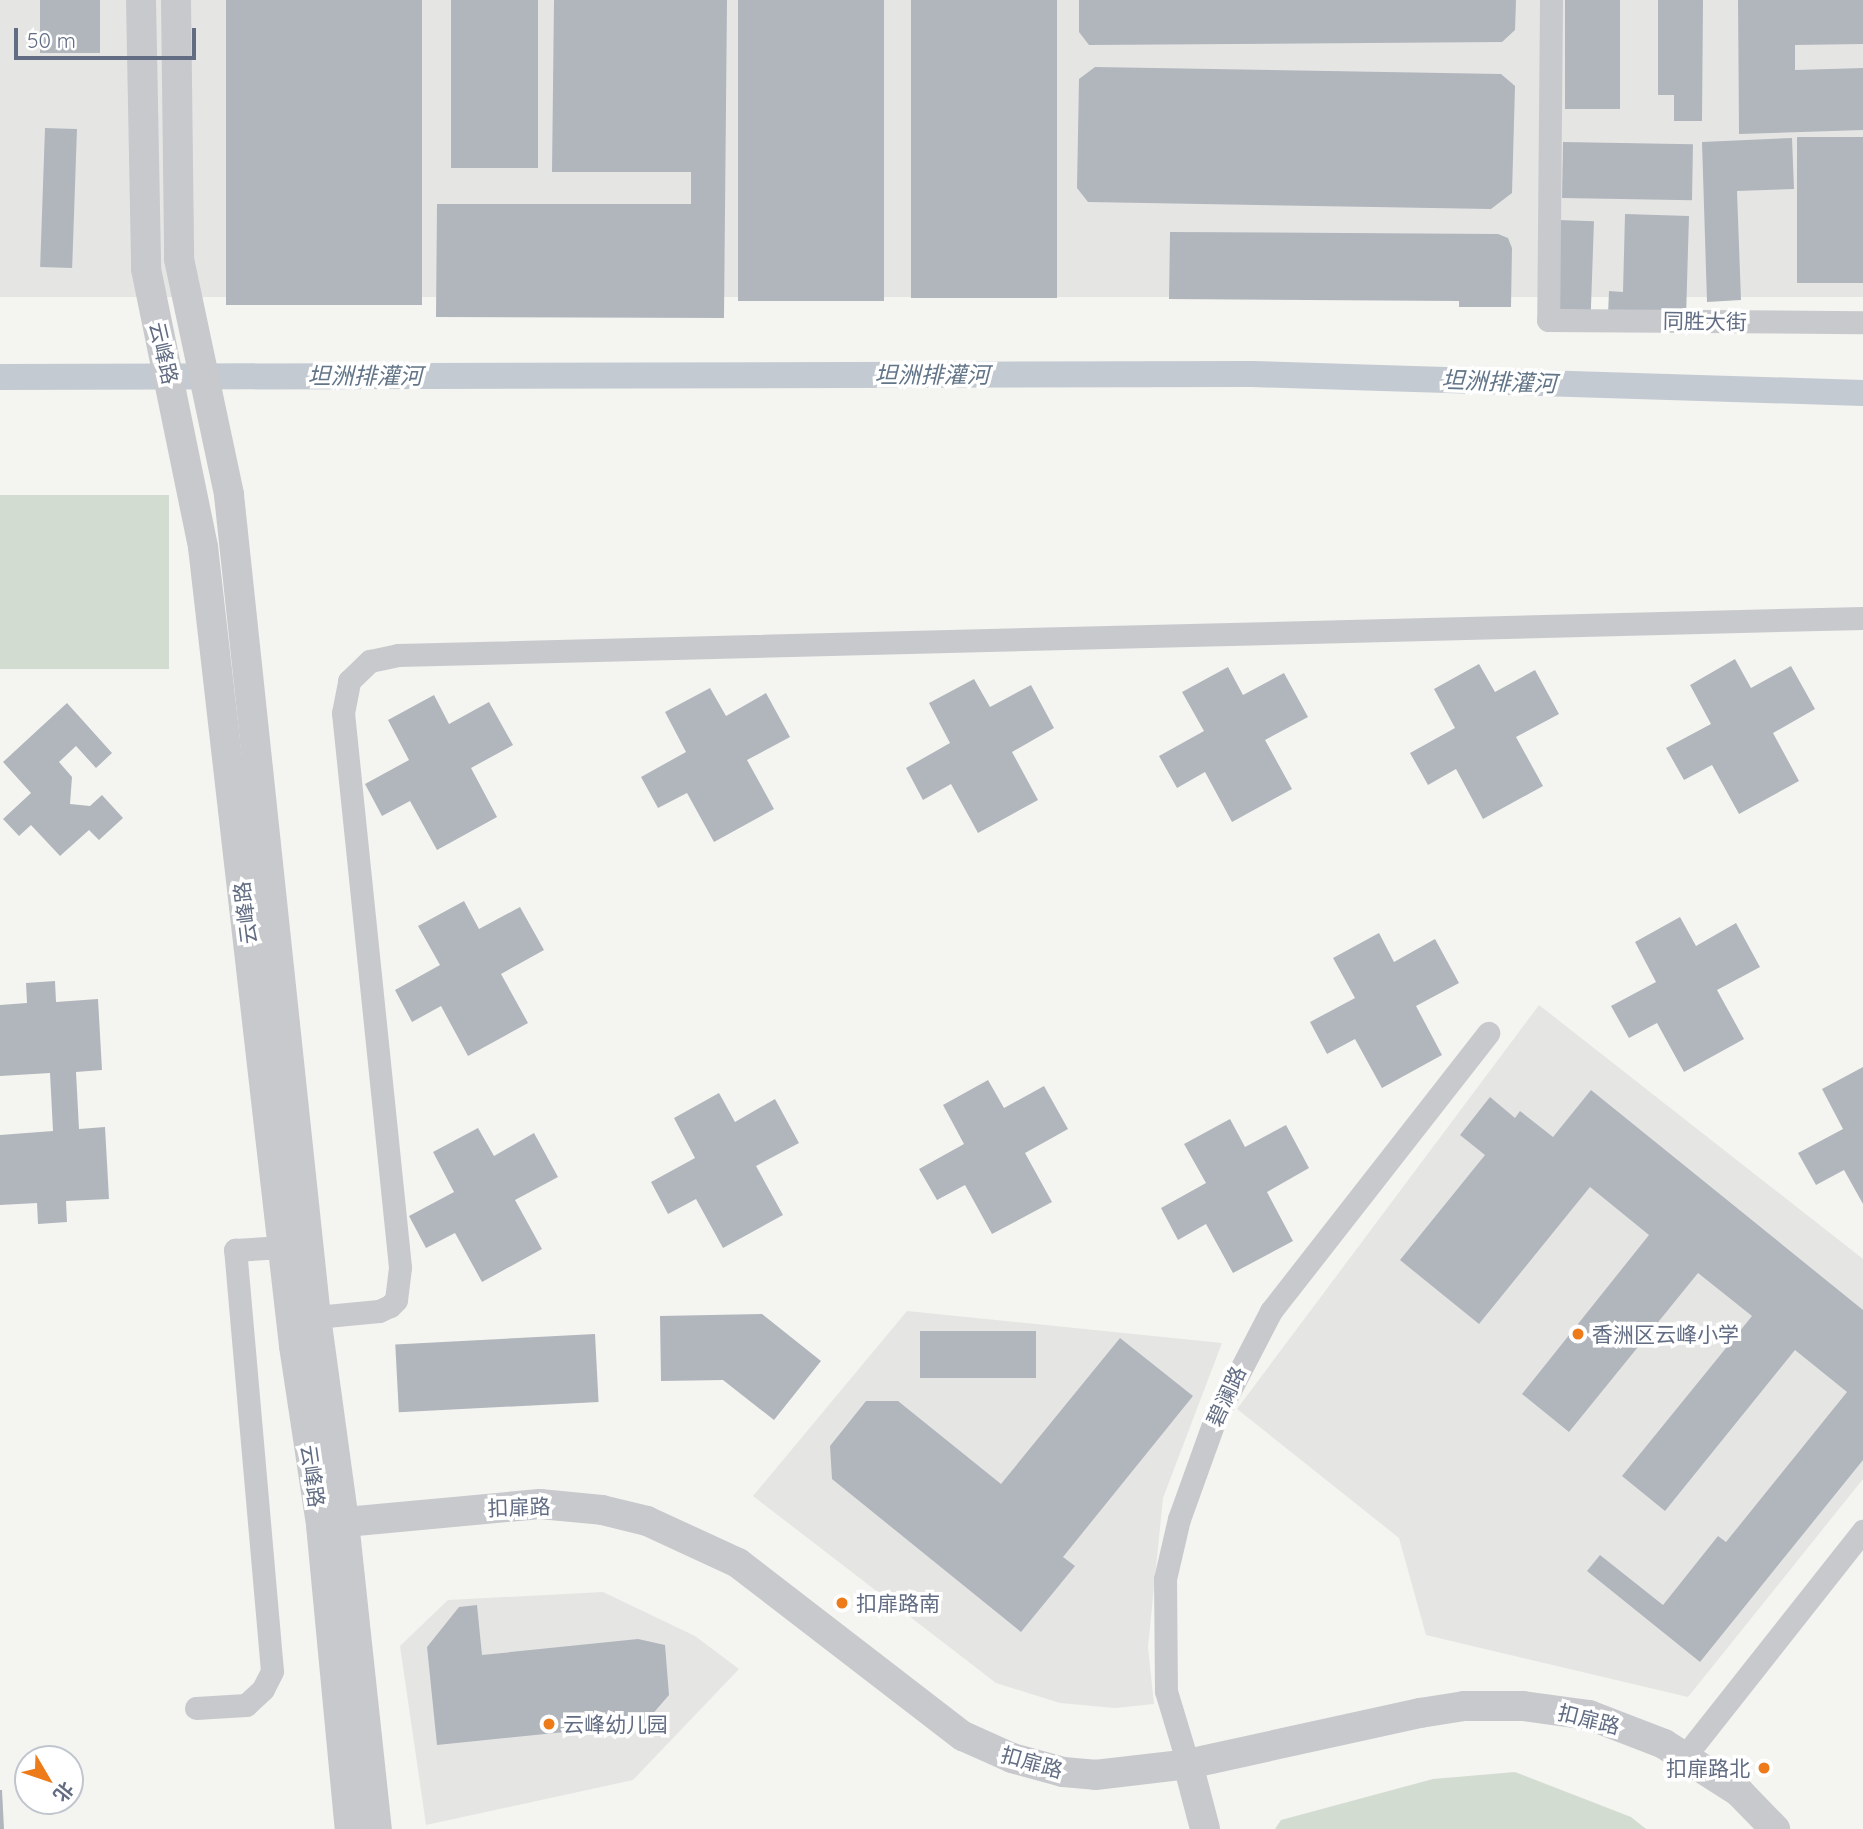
<!DOCTYPE html>
<html>
<head>
<meta charset="utf-8">
<style>
  body { margin:0 }
  #map { position:relative; width:1863px; height:1829px; overflow:hidden; background:#f4f5f0; font-family:Quicksand,"Noto Sans SC",sans-serif }
  div>[style] { position:absolute }
  .built>* { inset:0; background:#e5e5e4; transform-origin:0 0 }
  .green>* { inset:0; background:#d3dcd1; transform-origin:0 0 }
  .canal>* { height:26px; margin:-13px; padding:0 13px; transform-origin:13px; border-radius:13px; background:#c4cad1 }
  .building>* { inset:0; background:#b1b6bd; transform-origin:0 0 }
  .minor>* { height:23px; margin:-11.5px; padding:0 11.5px; transform-origin:11.5px; border-radius:11.5px; background:#c7c9cd }
  .tertiary>* { height:30px; margin:-15px; padding:0 15px; transform-origin:15px; border-radius:15px; background:#c7c9cd }
  .dots>* { width:19px; height:19px; translate:-50% -50%; box-sizing:border-box; border:4px solid #fff; border-radius:50% }
  span { translate:-50% -50%; white-space:nowrap; text-align:center; line-height:1.15; -webkit-text-stroke:7px #fff; paint-order:stroke }
  .street-label { font-size:21px; color:#626d84 }
  .poi-label { font-size:21px; color:#626d84 }
  .left { translate:0 -50%; text-align:left }
  .right { translate:-100% -50%; text-align:right }
  .water-label { font-size:23px; color:#637588; font-style:italic }
  .north { position:absolute; left:14px; top:1745px; width:70px; height:70px; box-sizing:border-box; background:#fff; border:2px solid #c0c5ce; border-radius:50%; rotate:129deg; font-size:19px; font-weight:700; line-height:28px; text-align:center; color:#626d84 }
  .north::after { content:''; display:block; margin:auto; width:24px; height:32px; background:#ed7b19; clip-path:polygon(50% 0,100% 100%,50% 72%,0 100%) }
  .scale { position:absolute; left:14px; top:28px; width:182px; height:32px; box-sizing:border-box; border:4px solid #626d84; border-top:0; padding-left:9px; font-size:21px; line-height:24px; white-space:nowrap; color:#626d84; -webkit-text-stroke:5px #fff; paint-order:stroke }
</style>
</head>
<body>
<div id="map">
  <div class="built">
    <i style="left:0;top:0;width:1863px;height:297px"></i>
    <i style="clip-path:polygon(1539px 1005px,1863px 1259px,1863px 1479px,1688px 1697px,1426px 1635px,1399px 1538px,1237px 1409px)"></i>
    <i style="clip-path:polygon(907px 1311px,1222px 1343px,1163px 1498px,1148px 1647px,1154px 1704px,1115px 1708px,1060px 1703px,996px 1683px,753px 1496px)"></i>
    <i style="clip-path:polygon(603px 1592px,695px 1636px,739px 1669px,633px 1780px,426px 1825px,400px 1646px,448px 1600px)"></i>
  </div>
  <div class="green">
    <i style="left:0;top:495px;width:169px;height:174px"></i>
    <i style="clip-path:polygon(1515px 1772px,1631px 1817px,1646px 1829px,1275px 1829px,1281px 1820px,1433px 1779px)"></i>
  </div>
  <div class="canal">
    <i style="left:0;top:377px;width:1252px;rotate:-0.14deg"></i>
    <i style="left:1252px;top:374px;width:611px;rotate:1.78deg"></i>
  </div>
  <div class="building">
    <i style="left:40px;top:0;width:60px;height:53px"></i>
    <i style="left:226px;top:0;width:196px;height:305px"></i>
    <i style="left:451px;top:0;width:87px;height:168px"></i>
    <i style="clip-path:polygon(554px 0,727px 0,724px 318px,436px 317px,437px 204px,691px 204px,691px 172px,552px 172px)"></i>
    <i style="left:738px;top:0;width:146px;height:301px"></i>
    <i style="left:911px;top:0;width:146px;height:298px"></i>
    <i style="clip-path:polygon(1079px 0,1516px 0,1515px 30px,1502px 42px,1089px 45px,1079px 32px)"></i>
    <i style="left:1565px;top:0;width:55px;height:109px"></i>
    <i style="clip-path:polygon(1658px 0,1703px 0,1702px 121px,1674px 121px,1674px 95px,1658px 95px)"></i>
    <i style="clip-path:polygon(1738px 0,1863px 0,1863px 44px,1795px 45px,1795px 70px,1863px 68px,1863px 130px,1739px 134px)"></i>
    <i style="clip-path:polygon(1095px 67px,1501px 74px,1515px 86px,1512px 193px,1491px 209px,1088px 202px,1077px 188px,1079px 79px)"></i>
    <i style="left:45px;top:128px;width:32px;height:139px;rotate:2deg"></i>
    <i style="left:1863px;top:137px;width:146px;height:66px;rotate:90deg"></i>
    <i style="clip-path:polygon(1792px 138px,1794px 189px,1737px 191px,1741px 300px,1707px 302px,1702px 142px)"></i>
    <i style="left:1563px;top:142px;width:130px;height:56px;rotate:1deg"></i>
    <i style="clip-path:polygon(1625px 214px,1689px 216px,1686px 317px,1608px 315px,1609px 291px,1623px 292px)"></i>
    <i style="left:1559px;top:220px;width:35px;height:89px;rotate:2deg"></i>
    <i style="clip-path:polygon(1170px 232px,1498px 234px,1508px 238px,1512px 248px,1511px 307px,1459px 307px,1459px 301px,1169px 299px)"></i>
    <i style="clip-path:polygon(1735px 659px,1751px 688px,1791px 666px,1815px 709px,1773px 733px,1799px 781px,1739px 814px,1712px 765px,1684px 780px,1666px 748px,1711px 724px,1690px 685px)"></i>
    <i style="clip-path:polygon(1479px 664px,1495px 692px,1535px 670px,1559px 714px,1516px 737px,1543px 786px,1483px 819px,1456px 769px,1428px 785px,1410px 753px,1455px 728px,1434px 689px)"></i>
    <i style="clip-path:polygon(1228px 667px,1243px 695px,1284px 673px,1308px 717px,1265px 740px,1292px 789px,1232px 822px,1205px 772px,1177px 788px,1159px 756px,1204px 731px,1182px 692px)"></i>
    <i style="clip-path:polygon(974px 679px,990px 707px,1031px 685px,1054px 728px,1012px 752px,1038px 800px,978px 833px,951px 784px,923px 800px,906px 768px,950px 743px,929px 703px)"></i>
    <i style="clip-path:polygon(710px 688px,726px 716px,766px 693px,790px 737px,747px 760px,774px 809px,714px 842px,687px 793px,658px 808px,641px 777px,686px 752px,665px 712px)"></i>
    <i style="clip-path:polygon(434px 695px,449px 724px,489px 702px,513px 745px,471px 768px,497px 817px,437px 850px,410px 801px,382px 816px,365px 784px,409px 760px,388px 720px)"></i>
    <i style="clip-path:polygon(67px 703px,112px 753px,96px 768px,76px 746px,59px 762px,72px 777px,70px 804px,90px 806px,102px 795px,123px 818px,99px 840px,89px 830px,60px 856px,31px 825px,19px 836px,3px 819px,31px 793px,3px 762px)"></i>
    <i style="clip-path:polygon(464px 901px,479px 929px,520px 907px,544px 950px,501px 974px,528px 1023px,468px 1056px,441px 1006px,412px 1022px,395px 990px,440px 965px,418px 926px)"></i>
    <i style="clip-path:polygon(1680px 917px,1696px 946px,1736px 923px,1760px 967px,1717px 990px,1744px 1039px,1684px 1072px,1657px 1023px,1629px 1038px,1611px 1006px,1656px 982px,1635px 942px)"></i>
    <i style="clip-path:polygon(1379px 933px,1394px 962px,1435px 939px,1459px 983px,1416px 1006px,1442px 1055px,1382px 1088px,1355px 1039px,1327px 1054px,1310px 1022px,1355px 998px,1333px 958px)"></i>
    <i style="clip-path:polygon(55px 981px,56px 1002px,98px 999px,102px 1070px,76px 1072px,79px 1129px,105px 1127px,109px 1199px,66px 1201px,67px 1222px,38px 1224px,37px 1203px,0 1205px,0 1135px,53px 1131px,50px 1073px,0 1076px,0 1005px,27px 1003px,26px 983px)"></i>
    <i style="clip-path:polygon(1863px 1067px,1863px 1204px,1844px 1170px,1816px 1185px,1798px 1153px,1843px 1129px,1822px 1089px)"></i>
    <i style="clip-path:polygon(988px 1080px,1004px 1108px,1044px 1086px,1068px 1129px,1025px 1153px,1052px 1202px,992px 1234px,965px 1185px,937px 1200px,919px 1169px,964px 1144px,943px 1105px)"></i>
    <i style="clip-path:polygon(1591px 1090px,1863px 1310px,1863px 1460px,1700px 1662px,1587px 1571px,1600px 1555px,1663px 1605px,1718px 1536px,1726px 1542px,1847px 1392px,1795px 1350px,1665px 1511px,1622px 1476px,1752px 1316px,1698px 1273px,1569px 1432px,1522px 1394px,1649px 1235px,1590px 1187px,1479px 1324px,1400px 1260px,1485px 1155px,1460px 1135px,1490px 1097px,1515px 1118px,1520px 1111px,1553px 1137px)"></i>
    <i style="clip-path:polygon(719px 1093px,735px 1122px,775px 1099px,799px 1143px,756px 1166px,783px 1215px,723px 1248px,696px 1199px,668px 1214px,651px 1182px,695px 1158px,674px 1118px)"></i>
    <i style="clip-path:polygon(1230px 1119px,1245px 1147px,1286px 1125px,1309px 1168px,1267px 1192px,1293px 1241px,1233px 1273px,1206px 1224px,1178px 1240px,1161px 1208px,1206px 1183px,1184px 1144px)"></i>
    <i style="clip-path:polygon(478px 1128px,494px 1156px,534px 1133px,558px 1177px,515px 1200px,542px 1249px,482px 1282px,455px 1233px,426px 1248px,409px 1216px,454px 1192px,433px 1152px)"></i>
    <i style="clip-path:polygon(762px 1314px,821px 1361px,774px 1420px,723px 1380px,661px 1381px,660px 1316px)"></i>
    <i style="left:1036px;top:1331px;width:47px;height:116px;rotate:90deg"></i>
    <i style="left:595px;top:1334px;width:68px;height:200px;rotate:87deg"></i>
    <i style="clip-path:polygon(1120px 1338px,1193px 1396px,1063px 1557px,1075px 1566px,1021px 1632px,832px 1479px,830px 1446px,866px 1401px,898px 1401px,1001px 1484px)"></i>
    <i style="clip-path:polygon(477px 1605px,482px 1655px,638px 1639px,665px 1645px,669px 1695px,644px 1724px,437px 1745px,427px 1647px,459px 1607px)"></i>
    <i style="clip-path:polygon(0 1790px,2px 1790px,4px 1829px,0 1829px)"></i>
  </div>
  <div class="minor">
    <i style="left:1551px;top:0;width:320px;rotate:90.5deg"></i>
    <i style="left:1548px;top:320px;width:315px;rotate:0.4deg"></i>
    <i style="left:316px;top:1317px;width:63px;rotate:-5.4deg"></i>
    <i style="left:379px;top:1311px;width:12px;rotate:-24deg"></i>
    <i style="left:390px;top:1306px;width:8px;rotate:-45deg"></i>
    <i style="left:396px;top:1300px;width:33px;rotate:-83deg"></i>
    <i style="left:400px;top:1267px;width:557px;rotate:-95.87deg"></i>
    <i style="left:343px;top:713px;width:33px;rotate:-79deg"></i>
    <i style="left:349px;top:681px;width:29px;rotate:-44deg"></i>
    <i style="left:370px;top:661px;width:29px;rotate:-12deg"></i>
    <i style="left:398px;top:655px;width:1465px;rotate:-1.45deg"></i>
    <i style="left:196px;top:1708px;width:50px;rotate:-3.4deg"></i>
    <i style="left:246px;top:1705px;width:23px;rotate:-43deg"></i>
    <i style="left:263px;top:1689px;width:20px;rotate:-63deg"></i>
    <i style="left:272px;top:1671px;width:423px;rotate:-95deg"></i>
    <i style="left:235px;top:1250px;width:48px;rotate:-3.6deg"></i>
    <i style="left:1685px;top:1756px;width:287px;rotate:-51.7deg"></i>
    <i style="left:1188px;top:1764px;width:76px;rotate:-106.8deg"></i>
    <i style="left:1166px;top:1691px;width:112px;rotate:-90.5deg"></i>
    <i style="left:1165px;top:1579px;width:62px;rotate:-76.9deg"></i>
    <i style="left:1179px;top:1519px;width:106px;rotate:-70.2deg"></i>
    <i style="left:1215px;top:1419px;width:122px;rotate:-62.6deg"></i>
    <i style="left:1271px;top:1311px;width:353px;rotate:-52deg"></i>
  </div>
  <div class="tertiary">
    <i style="left:141px;top:0;width:269px;rotate:88.9deg"></i>
    <i style="left:146px;top:269px;width:284px;rotate:78.4deg"></i>
    <i style="left:203px;top:547px;width:804px;rotate:83.5deg"></i>
    <i style="left:294px;top:1346px;width:181px;rotate:81.4deg"></i>
    <i style="left:321px;top:1525px;width:305px;rotate:84.6deg"></i>
    <i style="left:176px;top:0;width:259px;rotate:89.3deg"></i>
    <i style="left:179px;top:259px;width:241px;rotate:78deg"></i>
    <i style="left:229px;top:495px;width:827px;rotate:83.96deg"></i>
    <i style="left:316px;top:1317px;width:207px;rotate:82.2deg"></i>
    <i style="left:344px;top:1522px;width:309px;rotate:83.9deg"></i>
    <i style="left:324px;top:1524px;width:217px;rotate:-5.3deg"></i>
    <i style="left:540px;top:1504px;width:62px;rotate:5.5deg"></i>
    <i style="left:602px;top:1510px;width:46px;rotate:13.7deg"></i>
    <i style="left:647px;top:1521px;width:100px;rotate:24.8deg"></i>
    <i style="left:738px;top:1563px;width:284px;rotate:37.6deg"></i>
    <i style="left:963px;top:1736px;width:54px;rotate:24.2deg"></i>
    <i style="left:1012px;top:1758px;width:53px;rotate:15.4deg"></i>
    <i style="left:1063px;top:1772px;width:32px;rotate:5deg"></i>
    <i style="left:1095px;top:1775px;width:94px;rotate:-6.7deg"></i>
    <i style="left:1188px;top:1764px;width:238px;rotate:-12.4deg"></i>
    <i style="left:1420px;top:1713px;width:45px;rotate:-9deg"></i>
    <i style="left:1464px;top:1706px;width:59px"></i>
    <i style="left:1523px;top:1706px;width:67px;rotate:7.8deg"></i>
    <i style="left:1589px;top:1715px;width:80px;rotate:21.1deg"></i>
    <i style="left:1664px;top:1744px;width:89px;rotate:32.6deg"></i>
    <i style="left:1739px;top:1792px;width:52px;rotate:45.8deg"></i>
    <i style="left:1188px;top:1764px;width:67px;rotate:75.3deg"></i>
  </div>
  <div class="dots">
    <i style="left:1578px;top:1334px;background:#ed7b19"></i>
    <i style="left:842px;top:1603px;background:#ed7b19"></i>
    <i style="left:549px;top:1724px;background:#ed7b19"></i>
    <i style="left:1764px;top:1768px;background:#ed7b19"></i>
  </div>
  <div class="street-label">
    <span style="left:1705px;top:321px;rotate:1deg">同胜大街</span>
    <span style="left:164px;top:353px;rotate:77deg">云峰路</span>
    <span style="left:245px;top:913px;rotate:-97deg">云峰路</span>
    <span style="left:1226px;top:1396px;rotate:-65deg">碧澜路</span>
    <span style="left:313px;top:1476px;rotate:82deg">云峰路</span>
    <span style="left:519px;top:1507px;rotate:-2deg">扣扉路</span>
    <span style="left:1589px;top:1719px;rotate:14deg">扣扉路</span>
    <span style="left:1032px;top:1762px;rotate:16deg">扣扉路</span>
  </div>
  <div class="poi-label">
    <span class="left" style="left:1592px;top:1334px">香洲区云峰小学</span>
    <span class="left" style="left:856px;top:1603px">扣扉路南</span>
    <span class="left" style="left:563px;top:1724px">云峰幼儿园</span>
    <span class="right" style="left:1750px;top:1768px">扣扉路北</span>
  </div>
  <div class="water-label">
    <span style="left:932px;top:375px">坦洲排灌河</span>
    <span style="left:365px;top:376px">坦洲排灌河</span>
    <span style="left:1499px;top:382px;rotate:2deg">坦洲排灌河</span>
  </div>
  <div class="north">北</div>
  <div class="scale">50 m</div>
</div>
</body>
</html>
